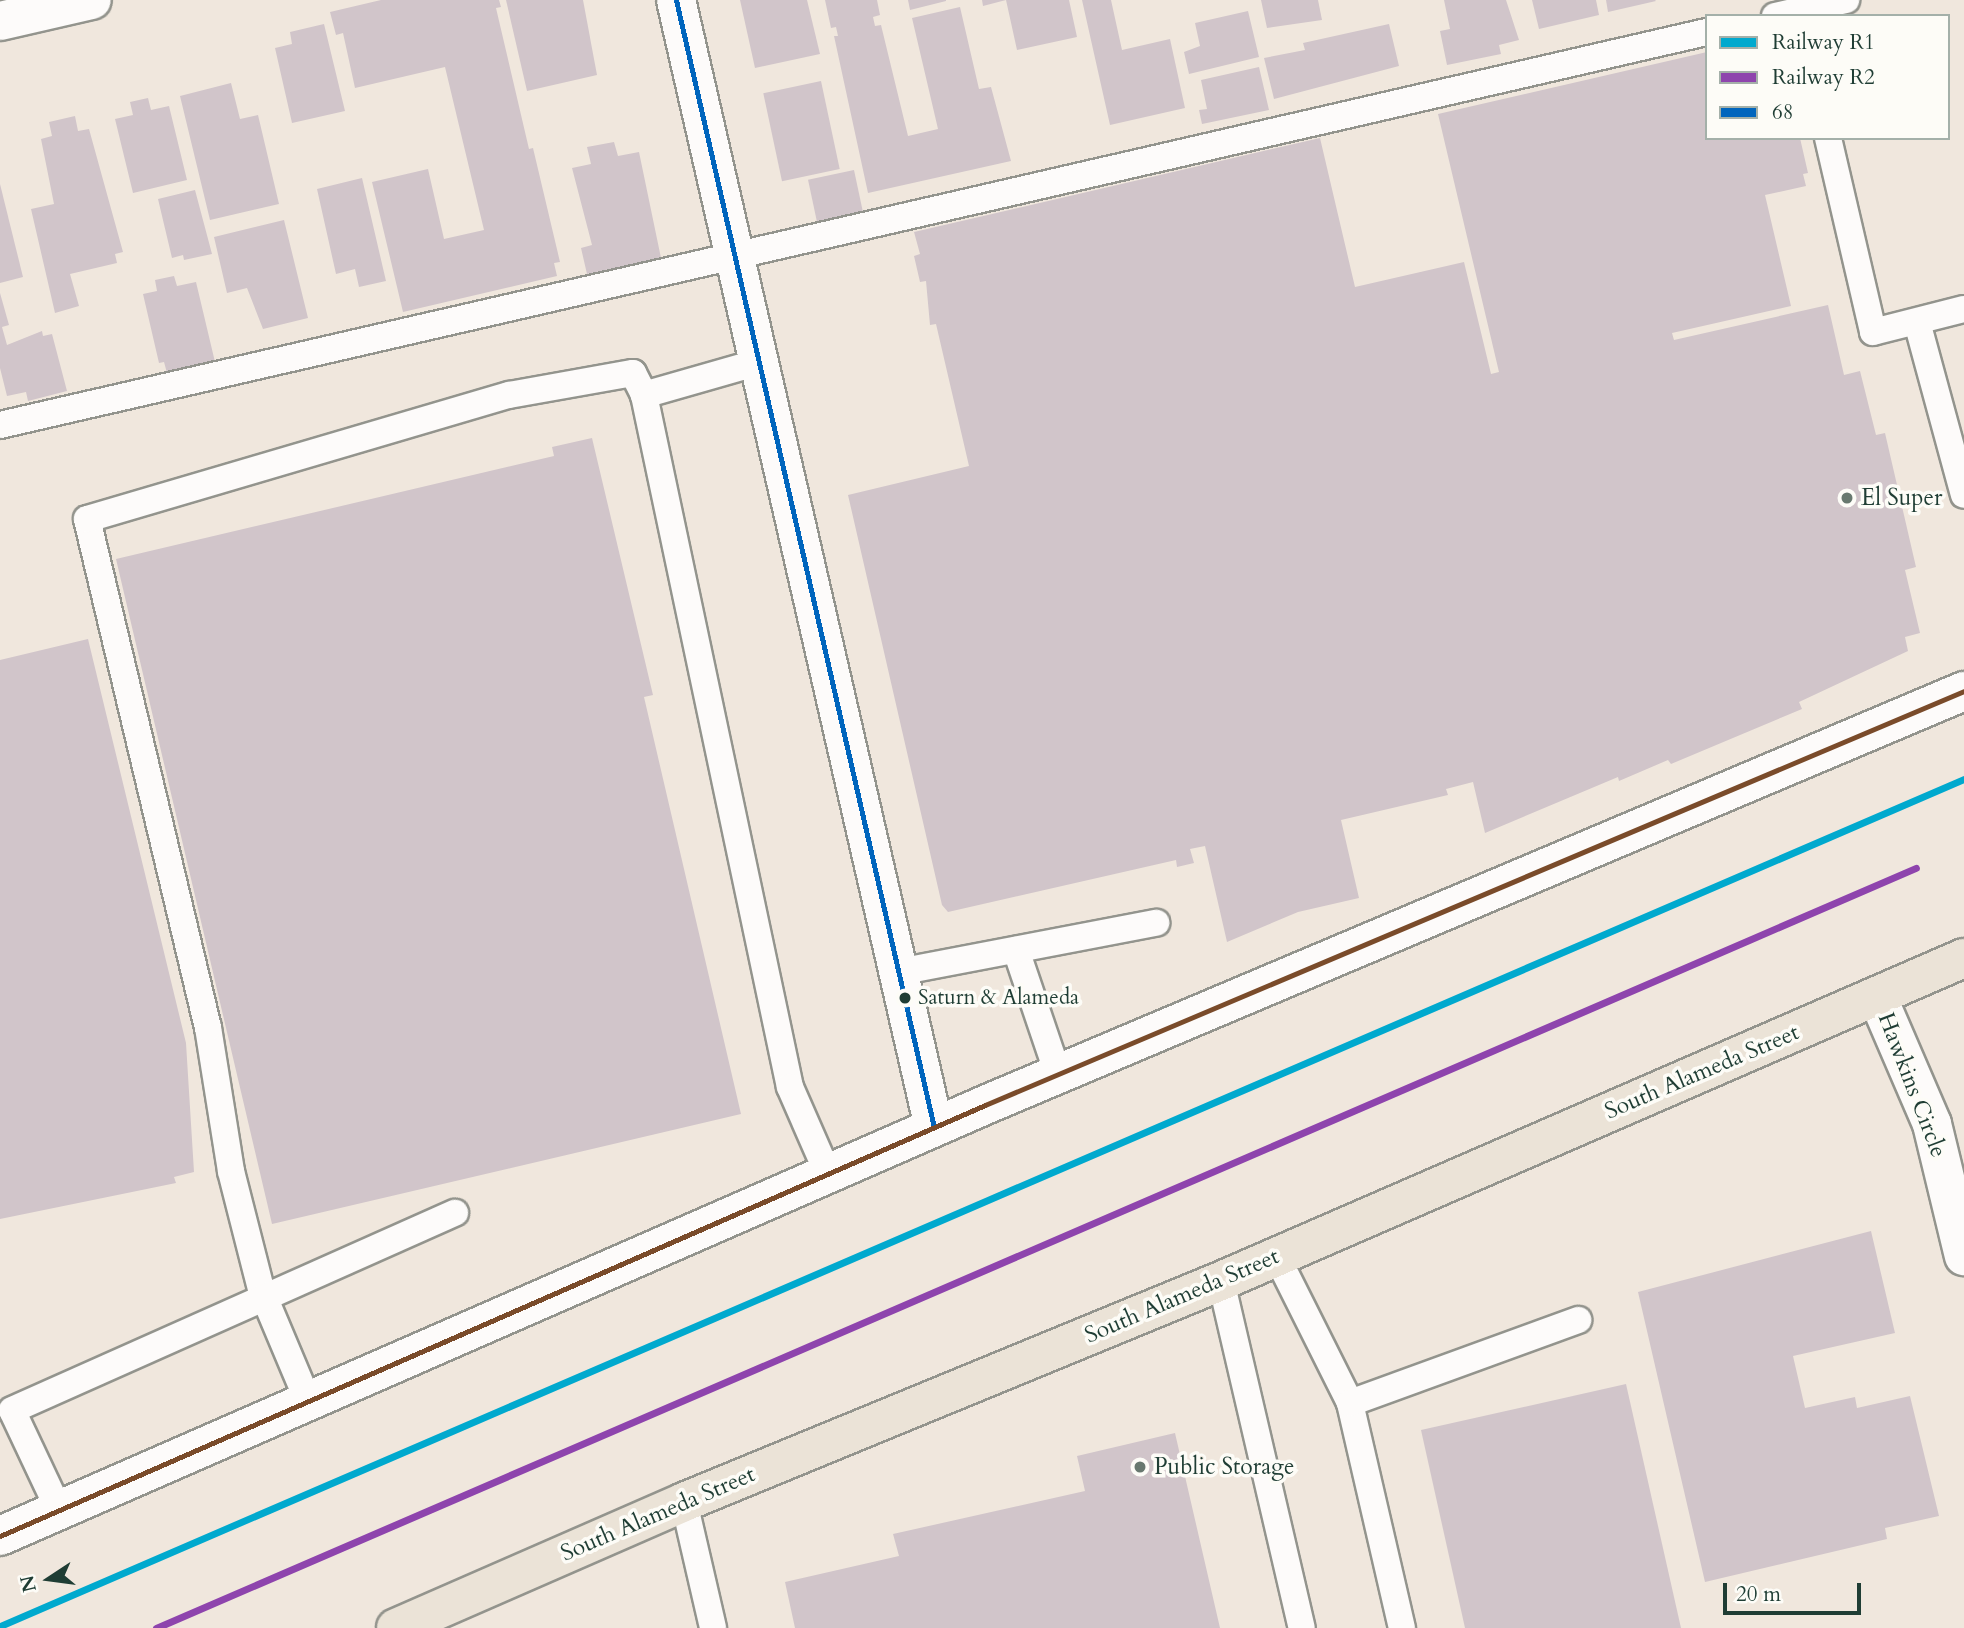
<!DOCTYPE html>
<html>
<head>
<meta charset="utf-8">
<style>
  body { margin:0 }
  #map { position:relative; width:1964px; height:1628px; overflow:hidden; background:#f0e7dd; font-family:Cardo,serif }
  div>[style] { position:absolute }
  .building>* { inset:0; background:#d1c5ca; transform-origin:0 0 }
  .roads { filter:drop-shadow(2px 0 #93948d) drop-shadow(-2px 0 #93948d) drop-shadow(0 2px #93948d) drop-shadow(0 -2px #93948d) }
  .service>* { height:26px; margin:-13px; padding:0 13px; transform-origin:13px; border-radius:13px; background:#fdfbfa }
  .minor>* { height:38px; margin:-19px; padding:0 19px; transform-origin:19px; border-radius:19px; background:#fdfbfa }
  .tertiary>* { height:38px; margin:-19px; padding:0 19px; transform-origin:19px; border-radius:19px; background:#fdfbfa }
  .primary>* { height:38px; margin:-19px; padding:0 19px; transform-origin:19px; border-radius:19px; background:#ebe3d7 }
  .bus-1>* { height:5px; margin:-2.5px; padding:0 2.5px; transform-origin:2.5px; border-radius:2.5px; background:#0065bd }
  .bus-2>* { height:5px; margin:-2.5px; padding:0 2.5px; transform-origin:2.5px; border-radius:2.5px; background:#7a4b2a }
  .rail-1>* { height:7px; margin:-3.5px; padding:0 3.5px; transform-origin:3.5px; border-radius:3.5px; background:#00a9ce }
  .rail-2>* { height:7px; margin:-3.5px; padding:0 3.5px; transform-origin:3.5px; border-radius:3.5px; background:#8e44ad }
  .dots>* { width:19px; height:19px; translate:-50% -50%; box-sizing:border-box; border:4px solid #fdfcf7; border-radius:50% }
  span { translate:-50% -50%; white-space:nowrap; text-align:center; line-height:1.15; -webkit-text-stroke:7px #fdfcf7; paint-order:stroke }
  .bus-label { font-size:21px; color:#1f3d34 }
  .left { translate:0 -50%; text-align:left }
  .poi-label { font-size:23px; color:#1f3d34 }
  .street-label { font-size:23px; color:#1f3d34 }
  .legend { position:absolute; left:1705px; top:14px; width:245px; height:126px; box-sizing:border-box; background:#fdfcf7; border:2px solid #a4b0a9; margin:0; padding:9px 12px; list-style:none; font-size:21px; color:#1f3d34 }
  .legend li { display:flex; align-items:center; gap:14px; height:35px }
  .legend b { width:35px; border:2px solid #a4b0a9 }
  .north { position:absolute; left:14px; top:1544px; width:70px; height:70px; -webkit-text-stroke:5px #fdfcf7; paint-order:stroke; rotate:257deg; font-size:19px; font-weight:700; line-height:28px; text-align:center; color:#1f3d34 }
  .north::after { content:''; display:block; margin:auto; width:24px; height:32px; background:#1f3d34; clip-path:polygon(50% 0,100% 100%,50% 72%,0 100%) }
  .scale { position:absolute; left:1723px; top:1583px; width:138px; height:32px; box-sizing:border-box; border:4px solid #1f3d34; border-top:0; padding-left:9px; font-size:21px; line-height:24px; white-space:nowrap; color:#1f3d34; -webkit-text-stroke:5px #fdfcf7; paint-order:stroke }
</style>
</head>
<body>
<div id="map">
  <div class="building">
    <i style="clip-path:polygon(381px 0,499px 0,501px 7px,496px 8px,529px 149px,533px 148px,560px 262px,554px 263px,557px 276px,403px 312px,372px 182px,428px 169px,444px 239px,484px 230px,445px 67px,355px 88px,343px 33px,336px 35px,330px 12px)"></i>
    <i style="clip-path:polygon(506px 0,583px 0,597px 75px,527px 91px)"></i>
    <i style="clip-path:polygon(740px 0,807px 0,820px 54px,755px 68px)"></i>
    <i style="clip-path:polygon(825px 0,877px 0,880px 15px,873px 17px,875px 26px,881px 25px,908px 136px,938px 129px,912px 18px,960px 7px,979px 89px,991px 87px,1011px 161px,868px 193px,834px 36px,838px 36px,836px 27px,831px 28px)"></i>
    <i style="clip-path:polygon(908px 0,946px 0,946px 1px,910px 10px)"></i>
    <i style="clip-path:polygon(982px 0,1069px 0,1077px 37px,1017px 50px,1006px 0,983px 6px)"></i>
    <i style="clip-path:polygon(1082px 0,1111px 0,1122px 50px,1170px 39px,1185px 108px,1110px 125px)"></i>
    <i style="clip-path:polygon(1261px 0,1318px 0,1322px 20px,1267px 28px)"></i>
    <i style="clip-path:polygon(1444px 0,1506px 0,1519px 40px,1499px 45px,1501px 54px,1447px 65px,1440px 31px,1450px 29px)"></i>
    <i style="clip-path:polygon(1532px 0,1596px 0,1599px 15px,1539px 29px)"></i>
    <i style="clip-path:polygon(1606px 0,1655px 0,1656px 1px,1608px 12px)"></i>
    <i style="clip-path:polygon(1248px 11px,1259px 57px,1189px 74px,1184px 52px,1200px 46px,1195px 23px)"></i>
    <i style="clip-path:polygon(324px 24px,345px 111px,292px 123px,275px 48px,292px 44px,290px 32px)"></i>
    <i style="clip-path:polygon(1389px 24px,1399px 66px,1274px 99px,1264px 58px,1305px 50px,1303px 43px)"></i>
    <i style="clip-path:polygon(1707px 52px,1707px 138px,1800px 138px,1808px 173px,1803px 174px,1806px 186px,1765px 195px,1791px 306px,1672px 333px,1674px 340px,1828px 305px,1844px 375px,1860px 371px,1876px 435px,1885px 433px,1916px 567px,1905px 570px,1920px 633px,1905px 637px,1908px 651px,1799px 702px,1802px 709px,1671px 764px,1668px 760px,1619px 781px,1618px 777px,1485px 833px,1473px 782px,1446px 789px,1448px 795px,1341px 820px,1359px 898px,1298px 912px,1227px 942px,1205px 846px,1190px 849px,1194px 863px,1177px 867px,1176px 860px,948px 912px,942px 905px,848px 495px,969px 466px,936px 324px,930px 325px,926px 281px,920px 282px,914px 256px,920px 254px,914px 232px,1320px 138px,1355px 287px,1464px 262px,1491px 374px,1499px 372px,1438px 114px)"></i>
    <i style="clip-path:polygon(1259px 67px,1269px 110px,1202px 124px,1199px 110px,1207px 109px,1201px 80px)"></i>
    <i style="left:821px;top:81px;width:90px;height:59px;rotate:78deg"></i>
    <i style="clip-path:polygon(231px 83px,240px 119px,258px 115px,279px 204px,210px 220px,180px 96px)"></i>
    <i style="clip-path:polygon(148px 98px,151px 110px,169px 106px,187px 180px,133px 193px,115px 119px,133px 115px,130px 102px)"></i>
    <i style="clip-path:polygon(75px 116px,78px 131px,89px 129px,123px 252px,115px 254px,117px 263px,70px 274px,79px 306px,55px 313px,31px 209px,54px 204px,41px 139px,52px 136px,49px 122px)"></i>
    <i style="clip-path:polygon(614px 142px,618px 156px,639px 152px,661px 258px,587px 274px,581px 248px,592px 245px,572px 168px,591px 164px,587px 147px)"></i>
    <i style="left:854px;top:170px;width:44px;height:47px;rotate:78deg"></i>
    <i style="clip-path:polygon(362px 178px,386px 281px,359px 287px,355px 269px,336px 274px,317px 189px)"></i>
    <i style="clip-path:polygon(0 184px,23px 277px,0 283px)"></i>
    <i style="clip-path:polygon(195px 190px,212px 254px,184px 260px,183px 255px,172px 258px,158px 199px)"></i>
    <i style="clip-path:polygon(284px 220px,308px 318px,263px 329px,247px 288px,227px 293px,214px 237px)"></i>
    <i style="clip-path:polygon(174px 276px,177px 286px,196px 282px,215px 362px,167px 373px,164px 362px,159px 363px,143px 294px,157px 291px,155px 280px)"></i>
    <i style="clip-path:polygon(0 293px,9px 325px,2px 327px,7px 345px,42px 331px,43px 336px,52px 334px,67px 391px,28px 401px,26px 392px,7px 396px,0 368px)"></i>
    <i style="clip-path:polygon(592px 438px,653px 695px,644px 697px,741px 1114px,272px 1224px,116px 559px,554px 456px,552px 447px)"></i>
    <i style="clip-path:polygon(88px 639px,186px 1043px,194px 1172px,174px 1177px,176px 1183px,0 1219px,0 660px)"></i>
    <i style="clip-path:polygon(1871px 1231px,1895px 1333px,1793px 1356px,1805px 1408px,1855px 1397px,1857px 1408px,1910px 1396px,1939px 1516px,1885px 1528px,1887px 1539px,1705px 1582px,1638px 1292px)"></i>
    <i style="clip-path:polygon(1626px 1384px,1681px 1628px,1465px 1628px,1421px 1430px)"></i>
    <i style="clip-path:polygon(1175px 1433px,1220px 1628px,795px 1628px,785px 1582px,899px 1556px,893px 1534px,1085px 1491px,1077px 1456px)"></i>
  </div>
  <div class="roads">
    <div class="service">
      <i style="left:1775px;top:16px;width:73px;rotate:-12.7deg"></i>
      <i style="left:1828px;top:138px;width:199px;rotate:76.9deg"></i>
      <i style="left:1873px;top:332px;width:94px;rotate:-14.2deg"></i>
      <i style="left:1917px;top:322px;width:179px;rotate:74.8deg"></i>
      <i style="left:759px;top:362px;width:120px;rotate:164deg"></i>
      <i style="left:644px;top:395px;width:707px;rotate:78.09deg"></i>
      <i style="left:790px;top:1087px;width:95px;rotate:66.4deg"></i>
      <i style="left:0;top:425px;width:1752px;rotate:-12.97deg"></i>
      <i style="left:1016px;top:950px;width:131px;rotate:71.3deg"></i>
      <i style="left:898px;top:972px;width:263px;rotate:-10.8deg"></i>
      <i style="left:1277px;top:1257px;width:163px;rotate:63.4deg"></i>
      <i style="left:1350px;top:1403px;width:231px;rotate:77deg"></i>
      <i style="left:1221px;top:1281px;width:356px;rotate:76.9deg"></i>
      <i style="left:308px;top:1401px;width:121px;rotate:-112.8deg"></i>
      <i style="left:261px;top:1289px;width:122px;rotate:-104.3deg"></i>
      <i style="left:231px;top:1171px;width:145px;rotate:-99.1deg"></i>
      <i style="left:208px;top:1028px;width:523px;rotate:-103.37deg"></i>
      <i style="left:87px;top:519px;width:440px;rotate:-16.4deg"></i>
      <i style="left:509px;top:395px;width:126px;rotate:-10.1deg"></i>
      <i style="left:633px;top:373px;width:25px;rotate:63deg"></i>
      <i style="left:1350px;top:1403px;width:243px;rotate:-20deg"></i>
      <i style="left:684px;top:1502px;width:129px;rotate:77deg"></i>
      <i style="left:59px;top:1510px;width:110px;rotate:-115.2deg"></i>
      <i style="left:12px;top:1410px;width:485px;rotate:-24deg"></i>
    </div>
    <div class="minor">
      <i style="left:0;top:21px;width:94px;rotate:-12.9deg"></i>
      <i style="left:1877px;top:996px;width:139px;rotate:66.7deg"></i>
      <i style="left:1932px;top:1124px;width:136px;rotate:76.4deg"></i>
    </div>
    <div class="tertiary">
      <i style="left:676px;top:0;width:1156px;rotate:77.11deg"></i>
      <i style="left:0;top:1536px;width:1075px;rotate:-23.63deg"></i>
      <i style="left:985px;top:1105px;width:1063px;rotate:-22.92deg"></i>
    </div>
    <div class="primary">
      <i style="left:396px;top:1628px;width:314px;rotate:-23.6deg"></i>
      <i style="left:684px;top:1502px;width:581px;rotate:-22.37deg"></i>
      <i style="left:1221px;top:1281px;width:810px;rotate:-23.5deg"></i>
    </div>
  </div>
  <div class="bus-1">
    <i style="left:676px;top:0;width:1156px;rotate:77.11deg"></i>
  </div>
  <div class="bus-2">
    <i style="left:0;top:1536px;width:1075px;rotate:-23.63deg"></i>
    <i style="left:985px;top:1105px;width:1063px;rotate:-22.92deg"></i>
  </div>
  <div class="rail-1">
    <i style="left:0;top:1626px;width:2139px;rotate:-23.33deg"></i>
  </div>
  <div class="rail-2">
    <i style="left:156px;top:1628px;width:1917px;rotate:-23.36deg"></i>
  </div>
  <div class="dots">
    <i style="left:1847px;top:498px;background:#68786f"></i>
    <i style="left:905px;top:998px;background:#1f3d34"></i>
    <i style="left:1140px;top:1467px;background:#68786f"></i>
  </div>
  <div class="bus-label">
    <span class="left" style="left:918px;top:998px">Saturn &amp; Alameda</span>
  </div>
  <div class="poi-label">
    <span class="left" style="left:1861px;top:498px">El Super</span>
    <span class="left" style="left:1154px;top:1467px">Public Storage</span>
  </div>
  <div class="street-label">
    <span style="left:1702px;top:1072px;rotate:-23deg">South Alameda Street</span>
    <span style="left:1912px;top:1085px;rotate:69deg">Hawkins Circle</span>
    <span style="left:1182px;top:1296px;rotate:-23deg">South Alameda Street</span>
    <span style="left:658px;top:1514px;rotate:-23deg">South Alameda Street</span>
  </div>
  <ul class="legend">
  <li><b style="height:9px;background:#00a9ce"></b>Railway R1</li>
  <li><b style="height:9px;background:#8e44ad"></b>Railway R2</li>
  <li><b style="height:9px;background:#0065bd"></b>68</li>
  </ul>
  <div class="north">N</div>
  <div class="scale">20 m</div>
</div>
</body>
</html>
